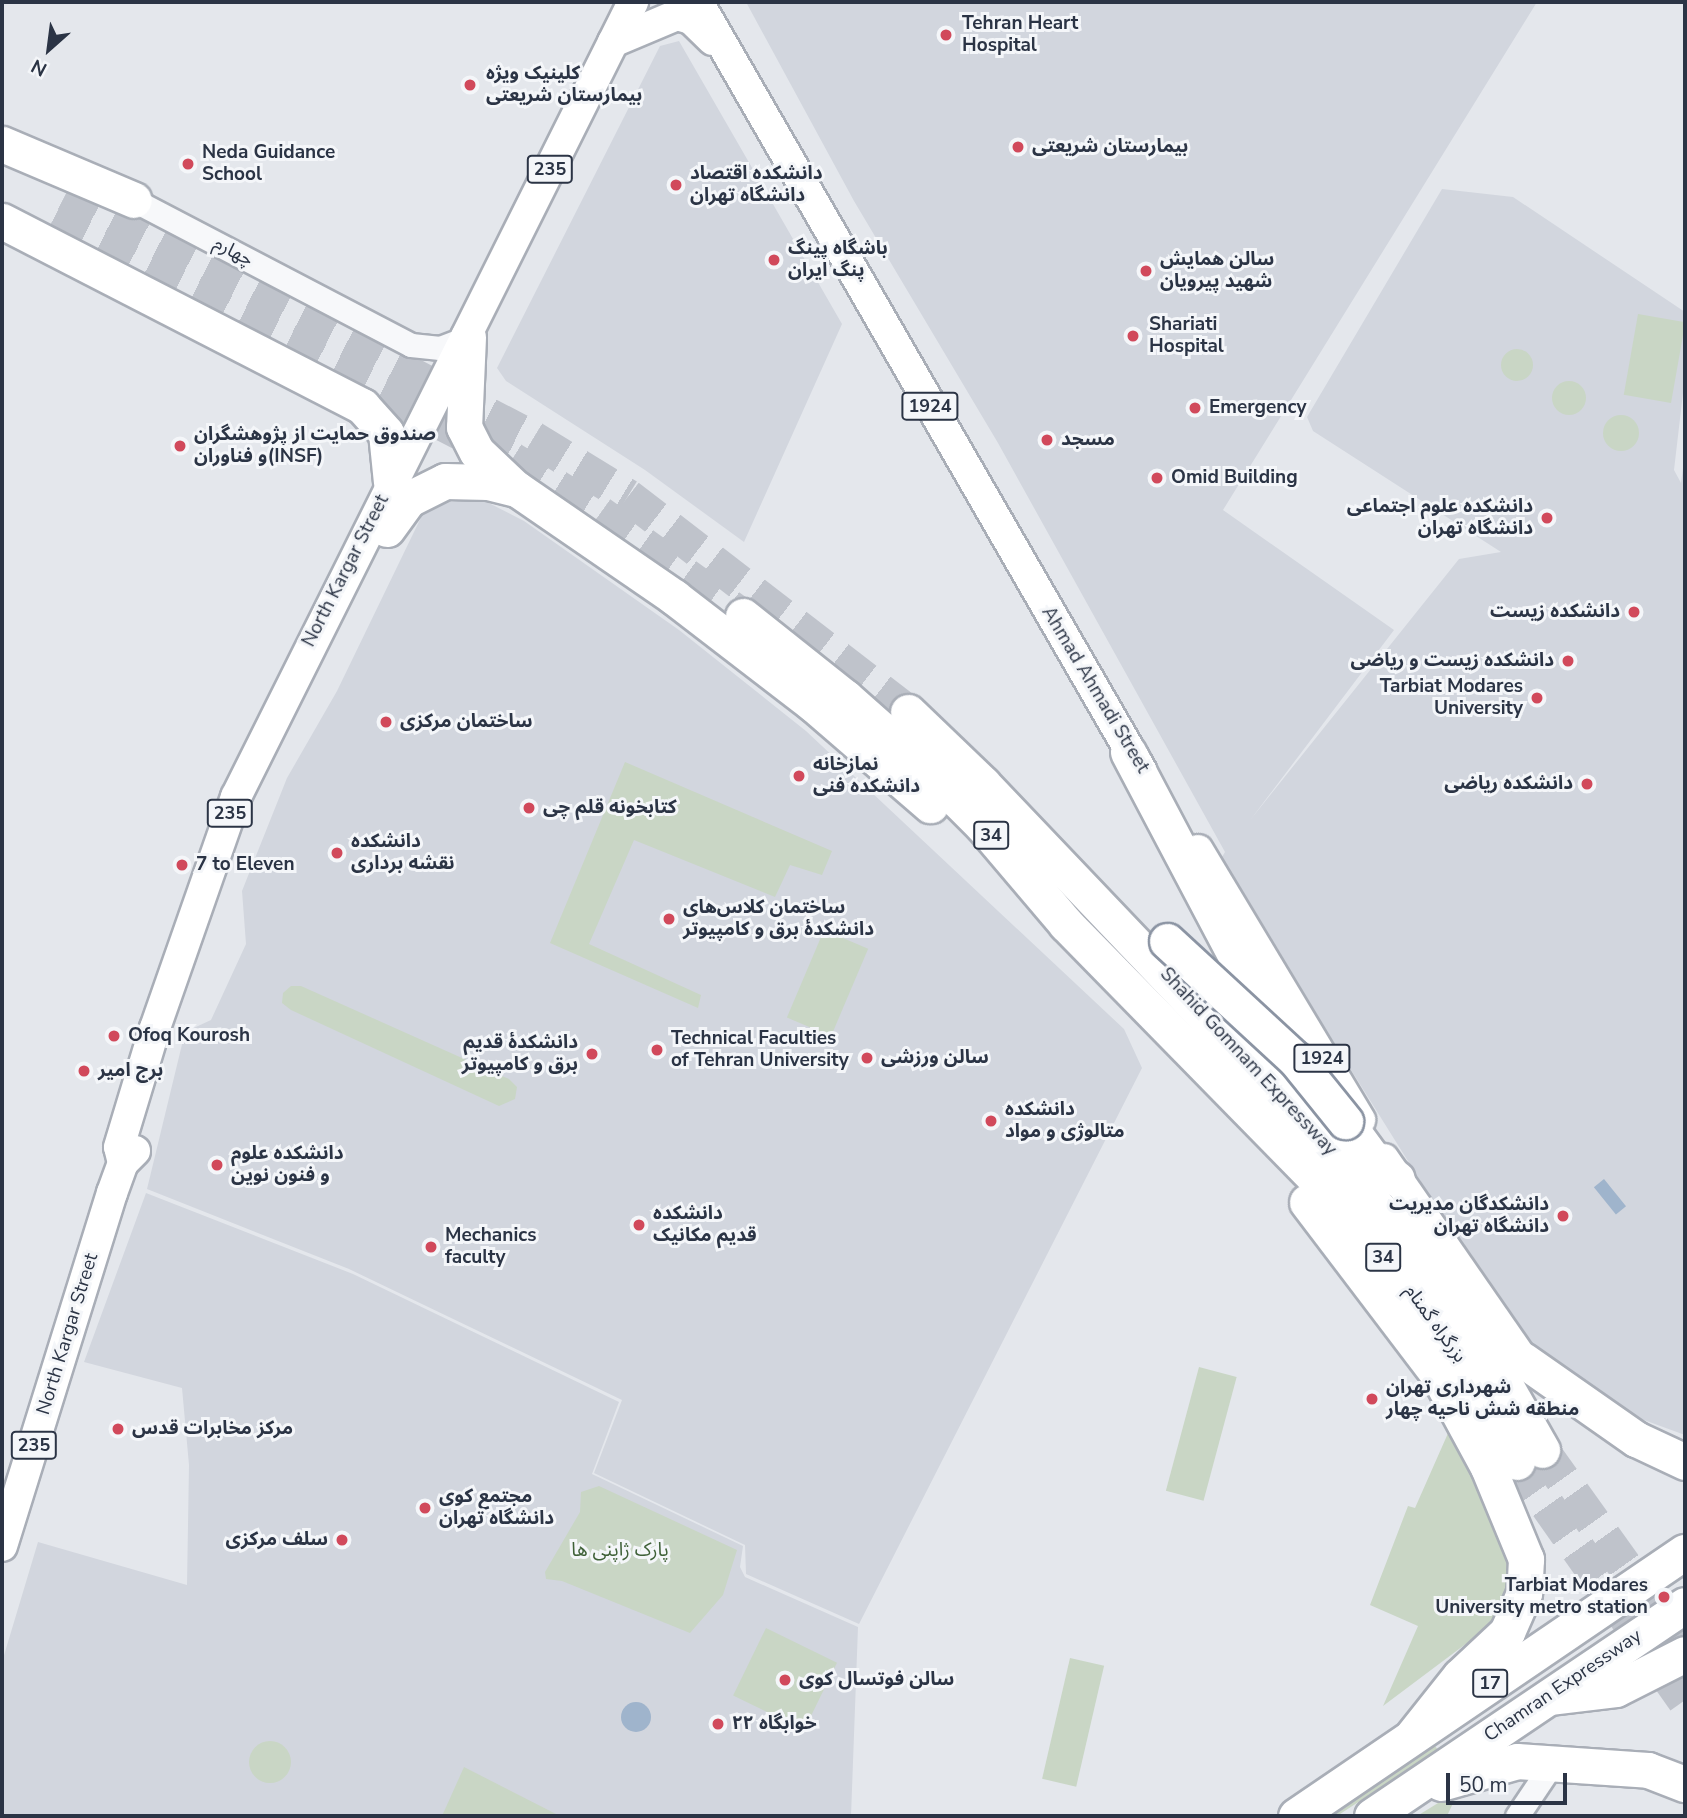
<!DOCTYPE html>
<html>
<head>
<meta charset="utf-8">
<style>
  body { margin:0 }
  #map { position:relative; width:1687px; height:1818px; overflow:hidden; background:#e4e7ec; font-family:"Nunito Sans","Noto Sans Arabic",sans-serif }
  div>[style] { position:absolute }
  .built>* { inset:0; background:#d2d6de }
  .green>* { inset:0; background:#c9d6c5; transform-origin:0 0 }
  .round { border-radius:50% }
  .water>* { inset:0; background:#9fb4cc; transform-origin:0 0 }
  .highway-tunnel>* { height:35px; margin-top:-17.5px; transform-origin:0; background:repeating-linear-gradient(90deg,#bfc3cb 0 35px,transparent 0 53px) }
  .roads { filter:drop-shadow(2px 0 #a9aeb7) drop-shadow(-2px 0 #a9aeb7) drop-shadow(0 2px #a9aeb7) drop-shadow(0 -2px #a9aeb7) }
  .minor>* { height:23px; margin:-11.5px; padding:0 11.5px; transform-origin:11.5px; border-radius:11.5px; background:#f7f8fa }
  .major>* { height:30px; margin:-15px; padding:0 15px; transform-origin:15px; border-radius:15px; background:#fff }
  .highway>* { height:35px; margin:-17.5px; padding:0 17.5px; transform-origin:17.5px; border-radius:17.5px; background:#fff }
  .bridges { filter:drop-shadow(2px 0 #8b94a3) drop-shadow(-2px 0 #8b94a3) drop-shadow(0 2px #8b94a3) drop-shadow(0 -2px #8b94a3) }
  .highway-bridge>* { height:35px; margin:-17.5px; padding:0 17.5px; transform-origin:17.5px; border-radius:17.5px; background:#fff }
  .dots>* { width:19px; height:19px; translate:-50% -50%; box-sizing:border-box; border:4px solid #f4f6f9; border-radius:50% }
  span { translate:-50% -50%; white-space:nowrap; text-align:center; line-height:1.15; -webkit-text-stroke:6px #f4f6f9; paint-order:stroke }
  .shield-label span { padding:2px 5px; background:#f4f6f9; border:2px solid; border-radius:5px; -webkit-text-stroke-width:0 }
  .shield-label { font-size:18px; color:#2b3445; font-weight:700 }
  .poi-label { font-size:19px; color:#2b3445; font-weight:700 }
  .left { translate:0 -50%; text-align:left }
  .right { translate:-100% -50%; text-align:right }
  .street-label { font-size:19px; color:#2b3445 }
  .park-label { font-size:19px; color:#3f6138 }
  .frame { position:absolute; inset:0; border:4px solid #2b3445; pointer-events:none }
  .north { position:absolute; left:14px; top:14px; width:70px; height:70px; -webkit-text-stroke:5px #f4f6f9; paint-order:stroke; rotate:208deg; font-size:19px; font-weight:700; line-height:28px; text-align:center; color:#2b3445 }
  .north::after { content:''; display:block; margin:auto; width:24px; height:32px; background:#2b3445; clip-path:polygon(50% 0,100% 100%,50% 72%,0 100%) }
  .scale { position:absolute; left:1446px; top:1773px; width:121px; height:32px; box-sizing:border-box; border:4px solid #2b3445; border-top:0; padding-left:9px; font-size:21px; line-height:24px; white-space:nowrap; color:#2b3445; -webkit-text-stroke:5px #f4f6f9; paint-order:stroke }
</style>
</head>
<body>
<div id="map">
  <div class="built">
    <i style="clip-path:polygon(746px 2px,1537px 2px,1223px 510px,1394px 630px,1251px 819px,1459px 559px,1501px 552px,1313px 431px,1307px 417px,1442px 189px,1513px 197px,1685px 312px,1685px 376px,1674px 470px,1681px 483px,1685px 453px,1685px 1435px,1633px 1416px,1516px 1334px,1253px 913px,1222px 857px,1225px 852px,998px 443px,854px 201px)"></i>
    <i style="clip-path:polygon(679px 41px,842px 324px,744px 542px,645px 470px,506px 381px,497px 368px,660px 46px)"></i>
    <i style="clip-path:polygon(483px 500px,524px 521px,679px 630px,806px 731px,1124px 1029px,1142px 1068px,859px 1624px,746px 1574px,745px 1545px,594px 1473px,622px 1400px,349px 1269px,147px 1189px,185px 1032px,211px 1020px,246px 944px,242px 891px,287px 778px,337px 691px,428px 503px)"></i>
    <i style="clip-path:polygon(146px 1193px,353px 1274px,619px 1402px,592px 1474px,743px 1546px,740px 1567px,745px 1577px,858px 1627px,851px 1816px,2px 1816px,2px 1662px,38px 1542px,187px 1585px,189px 1465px,182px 1388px,84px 1362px)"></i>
  </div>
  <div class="green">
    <i style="left:1638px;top:314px;width:48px;height:82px;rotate:10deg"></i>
    <i class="round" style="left:1501px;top:349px;width:32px;height:32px"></i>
    <i class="round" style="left:1552px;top:381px;width:34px;height:34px"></i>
    <i class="round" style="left:1603px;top:415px;width:36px;height:36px"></i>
    <i style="clip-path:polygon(625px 762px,832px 851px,822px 875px,790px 865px,775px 897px,634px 840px,589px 944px,701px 995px,698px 1008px,550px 943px)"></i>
    <i style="left:824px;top:930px;width:48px;height:95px;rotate:23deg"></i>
    <i style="clip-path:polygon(291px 986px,301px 986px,509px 1079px,517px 1087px,515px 1099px,499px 1106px,291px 1010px,282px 1003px,283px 993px)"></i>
    <i style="left:1199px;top:1367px;width:39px;height:128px;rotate:15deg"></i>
    <i style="clip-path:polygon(1449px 1431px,1511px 1530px,1515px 1583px,1487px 1628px,1383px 1706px,1418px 1626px,1370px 1605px,1408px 1506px,1415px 1508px)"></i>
    <i style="clip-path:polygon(599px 1486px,737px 1550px,723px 1595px,690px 1633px,562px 1581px,546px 1579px,545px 1572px,580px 1512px,581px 1492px)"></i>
    <i style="left:766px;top:1628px;width:79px;height:75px;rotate:26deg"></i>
    <i style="left:1070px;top:1658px;width:35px;height:124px;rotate:13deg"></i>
    <i style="clip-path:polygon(1430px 1739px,1438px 1750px,1337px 1816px,1321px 1816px)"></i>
    <i class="round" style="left:249px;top:1741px;width:42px;height:42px"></i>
    <i style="clip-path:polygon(464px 1767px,560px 1816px,442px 1816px)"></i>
    <i style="clip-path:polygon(1443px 1800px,1454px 1801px,1447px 1816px,1417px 1816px)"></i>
  </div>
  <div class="water">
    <i style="left:1604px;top:1179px;width:35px;height:13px;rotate:51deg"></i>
    <i class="round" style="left:621px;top:1702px;width:30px;height:30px"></i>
  </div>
  <div class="highway-tunnel">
    <i style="left:66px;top:193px;width:527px;rotate:27.68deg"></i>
    <i style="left:533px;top:438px;width:111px;rotate:31.4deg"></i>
    <i style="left:628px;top:496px;width:354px;rotate:37.6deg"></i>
    <i style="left:52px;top:221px;width:518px;rotate:27.36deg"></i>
    <i style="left:512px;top:459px;width:103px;rotate:31.5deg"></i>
    <i style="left:600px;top:513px;width:176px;rotate:35.8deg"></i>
    <i style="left:1542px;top:1450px;width:246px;rotate:54.4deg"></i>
    <i style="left:1517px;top:1462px;width:291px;rotate:54.8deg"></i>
  </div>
  <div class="roads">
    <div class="minor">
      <i style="left:122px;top:194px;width:326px;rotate:27.6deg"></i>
      <i style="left:411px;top:345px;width:29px;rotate:6deg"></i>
      <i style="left:440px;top:348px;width:30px;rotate:-21deg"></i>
      <i style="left:1517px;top:1816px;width:63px;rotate:-56.1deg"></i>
    </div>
    <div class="major">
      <i style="left:698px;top:2px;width:887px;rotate:60.02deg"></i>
      <i style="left:613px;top:42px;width:69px;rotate:-22.9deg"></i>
      <i style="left:677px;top:15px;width:15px;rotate:16deg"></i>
      <i style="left:691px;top:19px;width:30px;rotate:44deg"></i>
      <i style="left:1198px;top:850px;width:315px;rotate:59deg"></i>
      <i style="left:1384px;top:1159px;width:244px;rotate:55.3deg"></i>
      <i style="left:123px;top:1163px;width:16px;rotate:-104deg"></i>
      <i style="left:119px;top:1147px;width:124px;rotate:-73.2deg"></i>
      <i style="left:155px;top:1028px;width:245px;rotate:-70.7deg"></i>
      <i style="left:236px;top:797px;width:889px;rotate:-63.46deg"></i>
      <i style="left:2px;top:1546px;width:370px;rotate:-72.7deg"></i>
      <i style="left:112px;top:1193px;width:32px;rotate:-70deg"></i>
      <i style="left:123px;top:1163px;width:17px;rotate:-45deg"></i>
    </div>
    <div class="highway">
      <i style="left:2px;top:144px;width:143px;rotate:23deg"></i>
      <i style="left:2px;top:221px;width:405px;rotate:27.2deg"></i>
      <i style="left:362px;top:406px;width:36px;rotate:48deg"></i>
      <i style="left:386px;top:433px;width:49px;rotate:84.2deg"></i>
      <i style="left:468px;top:337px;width:90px;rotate:92.5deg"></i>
      <i style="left:464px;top:427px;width:28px;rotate:63deg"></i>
      <i style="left:477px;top:452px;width:52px;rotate:43.5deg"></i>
      <i style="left:387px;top:529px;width:37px;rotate:-54deg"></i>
      <i style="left:409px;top:499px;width:40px;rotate:-26.6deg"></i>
      <i style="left:445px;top:481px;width:43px;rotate:1.3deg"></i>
      <i style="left:488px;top:482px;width:30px;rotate:14deg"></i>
      <i style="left:517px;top:489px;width:191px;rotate:34.5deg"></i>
      <i style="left:674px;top:597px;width:175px;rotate:37.6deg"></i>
      <i style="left:813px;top:704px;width:155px;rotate:40.8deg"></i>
      <i style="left:743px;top:616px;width:130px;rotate:38.5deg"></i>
      <i style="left:845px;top:697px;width:106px;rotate:41.5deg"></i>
      <i style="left:924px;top:767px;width:83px;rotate:45deg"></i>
      <i style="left:983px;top:826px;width:128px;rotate:49.7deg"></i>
      <i style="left:1066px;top:924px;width:357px;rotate:45.6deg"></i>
      <i style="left:1316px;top:1179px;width:170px;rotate:49.5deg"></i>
      <i style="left:1426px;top:1308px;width:65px;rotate:54.4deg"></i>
      <i style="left:1464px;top:1361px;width:114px;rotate:62.3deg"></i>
      <i style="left:908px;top:712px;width:103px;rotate:43.8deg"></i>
      <i style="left:982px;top:783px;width:500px;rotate:46.38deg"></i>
      <i style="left:1327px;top:1145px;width:220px;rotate:50.9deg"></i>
      <i style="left:1466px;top:1316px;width:154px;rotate:60.4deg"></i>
      <i style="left:1128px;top:752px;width:332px;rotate:62.2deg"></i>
      <i style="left:1345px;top:1121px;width:52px;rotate:53.6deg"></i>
      <i style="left:1376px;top:1163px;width:26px;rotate:37deg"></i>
      <i style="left:1307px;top:1202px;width:215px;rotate:52.8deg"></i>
      <i style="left:1437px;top:1373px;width:107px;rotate:61.5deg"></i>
      <i style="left:1488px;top:1467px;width:100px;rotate:67.6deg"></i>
      <i style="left:1526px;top:1559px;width:34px;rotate:93deg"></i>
      <i style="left:1524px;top:1593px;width:43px;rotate:113.6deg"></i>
      <i style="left:1507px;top:1632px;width:64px;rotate:136.9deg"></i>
      <i style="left:1460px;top:1676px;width:75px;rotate:128.5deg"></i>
      <i style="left:1523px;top:1360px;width:138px;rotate:35deg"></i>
      <i style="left:1636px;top:1439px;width:54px;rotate:25.1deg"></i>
      <i style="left:1551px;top:1697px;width:65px;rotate:-7deg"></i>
      <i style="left:1616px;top:1689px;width:77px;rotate:-26.9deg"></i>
      <i style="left:1441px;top:1783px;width:79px;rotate:-16.1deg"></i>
      <i style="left:1517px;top:1761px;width:131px;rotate:3.9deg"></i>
      <i style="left:1648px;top:1770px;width:40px;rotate:21deg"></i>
      <i style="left:1296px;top:1816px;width:470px;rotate:-34.2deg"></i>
      <i style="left:1372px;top:1816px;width:377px;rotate:-34deg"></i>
    </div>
  </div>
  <div class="bridges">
    <div class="highway-bridge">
      <i style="left:1167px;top:941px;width:174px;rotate:42.7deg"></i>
      <i style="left:1295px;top:1059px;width:80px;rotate:51.1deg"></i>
    </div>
  </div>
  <div class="dots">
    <i style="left:946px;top:35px;background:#d1495b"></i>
    <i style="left:470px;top:85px;background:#d1495b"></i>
    <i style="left:1018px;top:147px;background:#d1495b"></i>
    <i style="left:188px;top:164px;background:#d1495b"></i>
    <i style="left:676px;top:185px;background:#d1495b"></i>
    <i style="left:774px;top:260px;background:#d1495b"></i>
    <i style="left:1146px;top:271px;background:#d1495b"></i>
    <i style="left:1133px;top:336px;background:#d1495b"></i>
    <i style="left:1195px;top:408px;background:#d1495b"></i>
    <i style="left:1047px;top:440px;background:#d1495b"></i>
    <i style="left:180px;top:446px;background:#d1495b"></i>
    <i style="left:1157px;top:478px;background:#d1495b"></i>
    <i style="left:1547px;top:518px;background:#d1495b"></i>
    <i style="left:1634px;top:612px;background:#d1495b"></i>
    <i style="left:1568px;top:661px;background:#d1495b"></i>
    <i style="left:1537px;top:698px;background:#d1495b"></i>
    <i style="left:386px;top:722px;background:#d1495b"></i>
    <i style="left:799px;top:776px;background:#d1495b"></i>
    <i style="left:1587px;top:784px;background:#d1495b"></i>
    <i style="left:529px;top:808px;background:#d1495b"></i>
    <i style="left:337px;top:853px;background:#d1495b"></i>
    <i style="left:182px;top:865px;background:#d1495b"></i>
    <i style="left:669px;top:919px;background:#d1495b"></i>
    <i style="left:114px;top:1036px;background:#d1495b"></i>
    <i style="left:657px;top:1050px;background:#d1495b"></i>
    <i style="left:592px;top:1054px;background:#d1495b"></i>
    <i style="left:867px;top:1058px;background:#d1495b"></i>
    <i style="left:84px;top:1071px;background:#d1495b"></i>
    <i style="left:991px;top:1121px;background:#d1495b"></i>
    <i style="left:217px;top:1165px;background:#d1495b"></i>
    <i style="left:1563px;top:1216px;background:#d1495b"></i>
    <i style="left:639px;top:1225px;background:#d1495b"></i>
    <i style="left:431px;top:1247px;background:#d1495b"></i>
    <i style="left:1372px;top:1399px;background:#d1495b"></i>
    <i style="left:118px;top:1429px;background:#d1495b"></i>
    <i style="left:425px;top:1508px;background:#d1495b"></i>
    <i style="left:342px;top:1540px;background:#d1495b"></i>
    <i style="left:1664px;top:1597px;background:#d1495b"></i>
    <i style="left:785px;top:1680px;background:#d1495b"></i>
    <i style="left:718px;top:1724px;background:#d1495b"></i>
  </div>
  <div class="shield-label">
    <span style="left:550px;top:169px">235</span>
    <span style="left:930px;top:406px">1924</span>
    <span style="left:230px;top:813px">235</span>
    <span style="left:991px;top:835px">34</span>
    <span style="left:1322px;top:1058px">1924</span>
    <span style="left:1383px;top:1257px">34</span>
    <span style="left:34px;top:1445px">235</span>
    <span style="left:1490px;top:1683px">17</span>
  </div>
  <div class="poi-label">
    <span class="left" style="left:962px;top:35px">Tehran Heart<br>Hospital</span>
    <span class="left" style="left:486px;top:85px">کلینیک ویژه<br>بیمارستان شریعتی</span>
    <span class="left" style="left:1032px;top:147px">بیمارستان شریعتی</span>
    <span class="left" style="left:202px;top:164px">Neda Guidance<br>School</span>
    <span class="left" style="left:690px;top:185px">دانشکده اقتصاد<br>دانشگاه تهران</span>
    <span class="left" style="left:788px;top:260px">باشگاه پینگ<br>پنگ ایران</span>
    <span class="left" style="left:1160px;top:271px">سالن همایش<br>شهید پیرویان</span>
    <span class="left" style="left:1149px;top:336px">Shariati<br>Hospital</span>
    <span class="left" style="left:1209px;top:408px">Emergency</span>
    <span class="left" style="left:194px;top:446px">صندوق حمایت از پژوهشگران<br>و فناوران(INSF)</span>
    <span class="left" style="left:1061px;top:440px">مسجد</span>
    <span class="left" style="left:1171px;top:478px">Omid Building</span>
    <span class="right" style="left:1533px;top:518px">دانشکده علوم اجتماعی<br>دانشگاه تهران</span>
    <span class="right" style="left:1620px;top:612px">دانشکده زیست</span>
    <span class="right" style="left:1554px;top:661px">دانشکده زیست و ریاضی</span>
    <span class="right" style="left:1523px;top:698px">Tarbiat Modares<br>University</span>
    <span class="left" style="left:400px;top:722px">ساختمان مرکزی</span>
    <span class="left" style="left:813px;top:776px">نمازخانه<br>دانشکده فنی</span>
    <span class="right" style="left:1573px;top:784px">دانشکده ریاضی</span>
    <span class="left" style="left:543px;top:808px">کتابخونه قلم چی</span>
    <span class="left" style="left:351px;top:853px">دانشکده<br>نقشه برداری</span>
    <span class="left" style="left:196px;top:865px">7 to Eleven</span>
    <span class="left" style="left:683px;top:919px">ساختمان کلاس‌های<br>دانشکدهٔ برق و کامپیوتر</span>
    <span class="left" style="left:128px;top:1036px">Ofoq Kourosh</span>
    <span class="left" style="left:671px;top:1050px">Technical Faculties<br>of Tehran University</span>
    <span class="right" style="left:578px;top:1054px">دانشکدهٔ قدیم<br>برق و کامپیوتر</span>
    <span class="left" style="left:881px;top:1058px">سالن ورزشی</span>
    <span class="left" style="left:98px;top:1071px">برج امیر</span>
    <span class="left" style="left:1005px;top:1121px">دانشکده<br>متالوژی و مواد</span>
    <span class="left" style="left:231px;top:1165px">دانشکده علوم<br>و فنون نوین</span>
    <span class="right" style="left:1549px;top:1216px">دانشکدگان مدیریت<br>دانشگاه تهران</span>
    <span class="left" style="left:653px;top:1225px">دانشکده<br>قدیم مکانیک</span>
    <span class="left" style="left:445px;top:1247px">Mechanics<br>faculty</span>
    <span class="left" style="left:1386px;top:1399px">شهرداری تهران<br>منطقه شش ناحیه چهار</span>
    <span class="left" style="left:132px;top:1429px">مرکز مخابرات قدس</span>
    <span class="left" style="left:439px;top:1508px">مجتمع کوی<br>دانشگاه تهران</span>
    <span class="right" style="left:328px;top:1540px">سلف مرکزی</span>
    <span class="right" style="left:1648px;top:1597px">Tarbiat Modares<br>University metro station</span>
    <span class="left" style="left:799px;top:1680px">سالن فوتسال کوی</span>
    <span class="left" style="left:732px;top:1724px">خوابگاه ۲۲</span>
  </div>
  <div class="street-label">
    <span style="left:233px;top:252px;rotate:28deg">چهارم</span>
    <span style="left:346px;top:571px;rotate:-63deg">North Kargar Street</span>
    <span style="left:1095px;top:690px;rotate:59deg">Ahmad Ahmadi Street</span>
    <span style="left:1248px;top:1062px;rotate:47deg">Shahid Gomnam Expressway</span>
    <span style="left:1435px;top:1324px;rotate:54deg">بزرگراه گمنام</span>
    <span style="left:68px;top:1334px;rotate:-73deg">North Kargar Street</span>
    <span style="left:1563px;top:1686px;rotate:-34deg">Chamran Expressway</span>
  </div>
  <div class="park-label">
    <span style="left:620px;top:1551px">پارک ژاپنی ها</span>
  </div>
  <div class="frame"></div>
  <div class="north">N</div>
  <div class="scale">50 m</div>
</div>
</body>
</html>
